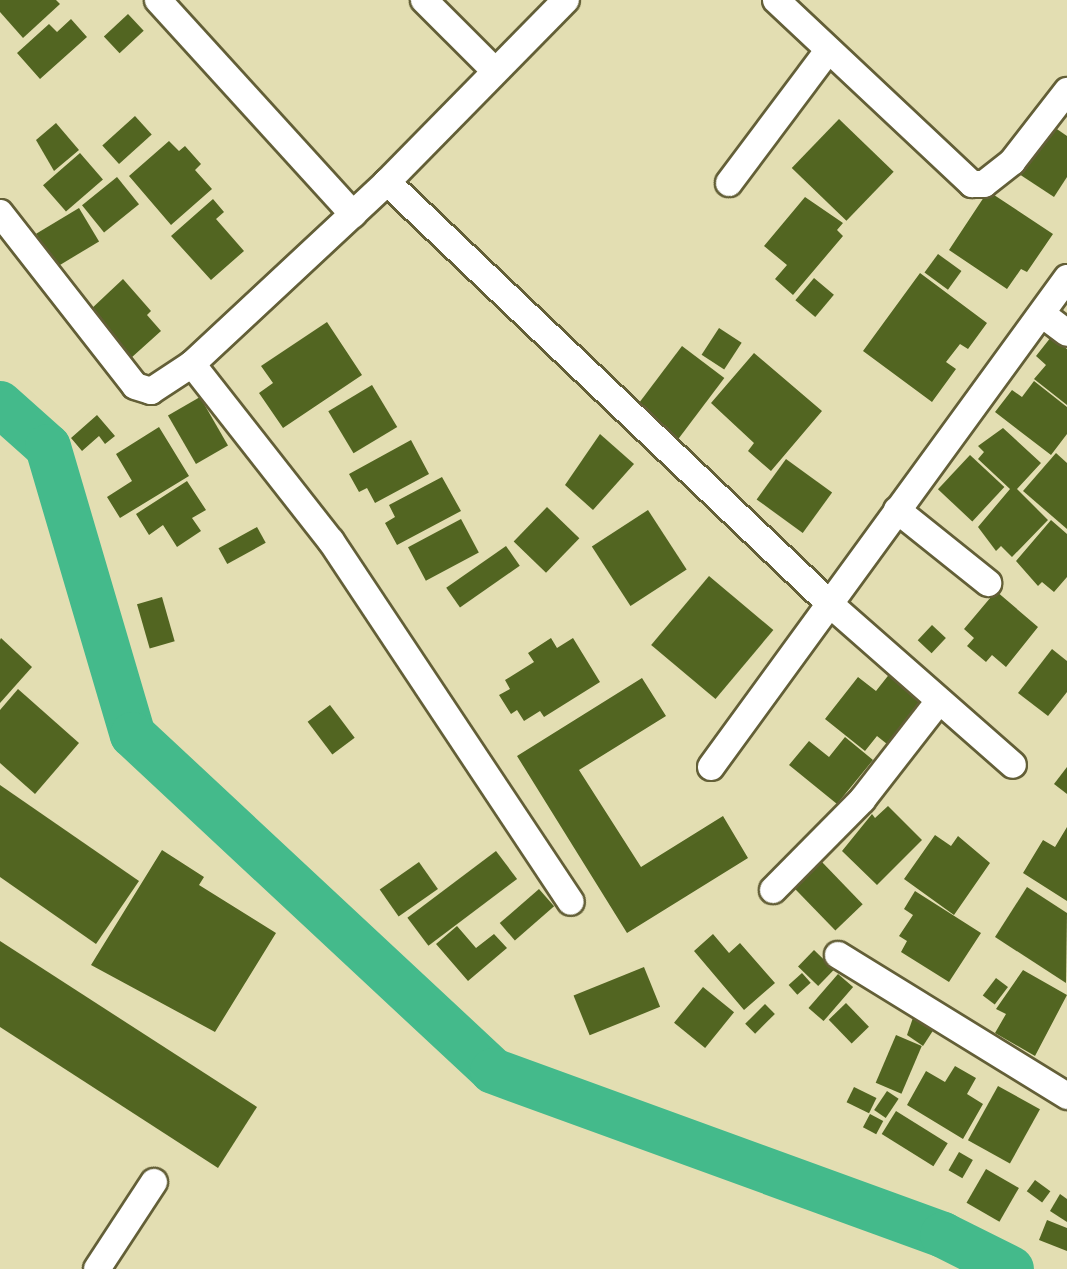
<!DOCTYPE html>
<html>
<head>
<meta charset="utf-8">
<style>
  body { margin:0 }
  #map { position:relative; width:1067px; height:1269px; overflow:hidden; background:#e3deb2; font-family:"Times New Roman",serif }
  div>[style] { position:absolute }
  .river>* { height:46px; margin:-23px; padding:0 23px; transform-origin:23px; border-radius:23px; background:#44ba8b }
  .building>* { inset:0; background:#526521; transform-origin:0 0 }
  .roads { filter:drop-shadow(2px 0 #635f37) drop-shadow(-2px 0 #635f37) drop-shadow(0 2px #635f37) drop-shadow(0 -2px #635f37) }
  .minor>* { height:26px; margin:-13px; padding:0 13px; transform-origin:13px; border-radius:13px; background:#fff }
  span { translate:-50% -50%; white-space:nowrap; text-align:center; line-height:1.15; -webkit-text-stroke:7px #e3deb2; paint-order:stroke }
</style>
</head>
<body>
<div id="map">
  <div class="river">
    <i style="left:0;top:404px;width:64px;rotate:41.9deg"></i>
    <i style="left:48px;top:447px;width:300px;rotate:73.6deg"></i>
    <i style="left:133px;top:735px;width:492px;rotate:43deg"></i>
    <i style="left:493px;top:1071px;width:479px;rotate:20deg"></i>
    <i style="left:943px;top:1235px;width:76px;rotate:26.6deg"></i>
  </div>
  <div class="building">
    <i style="clip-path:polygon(0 0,56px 0,60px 4px,23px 38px,0 12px)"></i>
    <i style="left:128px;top:14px;width:23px;height:33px;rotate:47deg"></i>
    <i style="clip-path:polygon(71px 19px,87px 37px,40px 79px,17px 53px,49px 24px,57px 32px)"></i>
    <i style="left:135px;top:116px;width:25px;height:44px;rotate:48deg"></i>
    <i style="left:839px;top:119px;width:76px;height:68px;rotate:44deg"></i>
    <i style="clip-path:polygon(56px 123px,79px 150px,54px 171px,36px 140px)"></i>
    <i style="clip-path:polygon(1051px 125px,1067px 136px,1067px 177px,1054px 197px,1019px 174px)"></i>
    <i style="clip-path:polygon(169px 141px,179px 151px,185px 146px,201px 164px,195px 170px,212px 189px,171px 225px,129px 176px)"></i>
    <i style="left:80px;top:153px;width:35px;height:49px;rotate:49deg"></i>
    <i style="left:117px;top:177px;width:35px;height:45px;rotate:51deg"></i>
    <i style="clip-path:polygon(988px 191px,1053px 234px,1027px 272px,1021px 269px,1007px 289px,949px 250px)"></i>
    <i style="clip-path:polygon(805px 197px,843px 223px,837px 230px,843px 236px,793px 295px,775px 279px,787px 265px,764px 246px)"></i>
    <i style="clip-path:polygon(213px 199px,224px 212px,216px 219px,244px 251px,211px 280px,171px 236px)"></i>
    <i style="left:79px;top:208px;width:39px;height:50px;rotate:59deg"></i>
    <i style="left:938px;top:254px;width:29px;height:23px;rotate:36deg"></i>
    <i style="clip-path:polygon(920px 273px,987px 323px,968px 349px,960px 344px,946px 362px,956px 369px,932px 402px,863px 351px)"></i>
    <i style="left:814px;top:278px;width:26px;height:29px;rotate:40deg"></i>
    <i style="clip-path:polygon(123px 279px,151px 311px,147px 315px,161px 331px,131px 358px,89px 311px)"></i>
    <i style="clip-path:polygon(327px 322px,362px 375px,283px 428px,259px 393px,273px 383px,261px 366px)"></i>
    <i style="left:719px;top:328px;width:27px;height:32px;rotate:33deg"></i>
    <i style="clip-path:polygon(1051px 337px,1067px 349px,1067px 405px,1034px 379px,1046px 365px,1036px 356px)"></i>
    <i style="left:682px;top:346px;width:53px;height:78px;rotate:37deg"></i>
    <i style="clip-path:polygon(754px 353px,822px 411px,771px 471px,748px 451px,754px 443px,711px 403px)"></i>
    <i style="clip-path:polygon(1034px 381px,1067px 407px,1067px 434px,1051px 455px,995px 412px,1012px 390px,1022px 397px)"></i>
    <i style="left:372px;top:385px;width:49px;height:51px;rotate:59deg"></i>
    <i style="left:200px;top:397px;width:56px;height:37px;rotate:60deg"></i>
    <i style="clip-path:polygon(97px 415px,115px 436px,105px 444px,99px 436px,82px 451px,71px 438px)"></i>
    <i style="clip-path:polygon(159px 427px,189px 476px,120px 518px,107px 497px,132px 481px,116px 454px)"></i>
    <i style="clip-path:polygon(1003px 428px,1041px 463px,1017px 489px,1048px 520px,1012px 557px,1001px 546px,996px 551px,978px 527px,1010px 489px,978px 459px,984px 452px,978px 446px)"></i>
    <i style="clip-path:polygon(600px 434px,634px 464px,593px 510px,565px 485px)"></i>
    <i style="clip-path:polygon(411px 440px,429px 474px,375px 503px,367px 488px,359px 492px,349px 474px)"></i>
    <i style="clip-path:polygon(1056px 453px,1067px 463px,1067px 529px,1023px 491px)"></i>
    <i style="left:970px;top:455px;width:47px;height:47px;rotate:43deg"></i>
    <i style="left:786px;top:459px;width:57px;height:50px;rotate:36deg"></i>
    <i style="clip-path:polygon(442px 477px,461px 511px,397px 545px,385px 523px,395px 517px,389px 505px)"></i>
    <i style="clip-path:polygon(187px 481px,206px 510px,192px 518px,201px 531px,177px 547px,163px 525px,149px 535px,136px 514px)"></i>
    <i style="left:547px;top:507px;width:45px;height:48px;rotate:44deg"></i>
    <i style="left:648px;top:510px;width:71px;height:67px;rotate:57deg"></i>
    <i style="left:461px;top:519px;width:38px;height:60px;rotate:62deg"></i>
    <i style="clip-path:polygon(1051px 520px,1067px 534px,1067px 577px,1054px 592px,1042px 582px,1038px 586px,1016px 561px)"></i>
    <i style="left:257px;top:527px;width:18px;height:44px;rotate:61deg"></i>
    <i style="left:506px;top:546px;width:24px;height:73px;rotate:55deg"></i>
    <i style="left:709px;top:576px;width:84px;height:90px;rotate:40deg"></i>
    <i style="clip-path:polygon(996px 591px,1038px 627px,1006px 667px,992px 655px,986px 662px,967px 646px,974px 638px,964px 629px)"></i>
    <i style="left:162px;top:597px;width:46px;height:26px;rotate:74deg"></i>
    <i style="left:932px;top:625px;width:19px;height:21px;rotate:43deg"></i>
    <i style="clip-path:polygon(1px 638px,32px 667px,0 703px,0 640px)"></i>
    <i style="clip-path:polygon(551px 638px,557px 648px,573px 638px,600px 682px,544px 717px,540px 711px,524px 721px,517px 710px,511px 714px,499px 695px,510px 689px,505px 680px,534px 662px,528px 653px)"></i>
    <i style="clip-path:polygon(1052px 649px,1067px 661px,1067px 692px,1048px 716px,1018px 693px)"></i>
    <i style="clip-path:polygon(891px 672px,924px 698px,887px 744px,877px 736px,865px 751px,825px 719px,858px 677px,876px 691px)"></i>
    <i style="clip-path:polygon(642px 678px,666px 716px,579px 770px,641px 867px,723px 816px,748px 858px,627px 933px,517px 756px)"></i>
    <i style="clip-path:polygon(18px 689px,79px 743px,35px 794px,0 763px,0 710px)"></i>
    <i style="left:330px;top:705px;width:41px;height:28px;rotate:53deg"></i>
    <i style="clip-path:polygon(845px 737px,873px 760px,837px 804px,789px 765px,809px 741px,829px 757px)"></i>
    <i style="clip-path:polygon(1067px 767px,1067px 794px,1054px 784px)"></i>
    <i style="clip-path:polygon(0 785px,139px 881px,96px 944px,0 877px)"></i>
    <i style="clip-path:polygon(888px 806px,922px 840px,877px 885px,842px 851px,872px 814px,875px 818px)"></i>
    <i style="clip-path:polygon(1067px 827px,1067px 901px,1023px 873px,1043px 840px,1055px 847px)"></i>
    <i style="clip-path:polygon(935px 835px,951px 846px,958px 836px,990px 863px,954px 915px,904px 879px)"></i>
    <i style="clip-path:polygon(162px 850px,204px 877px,199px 885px,276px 933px,215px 1032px,91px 965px)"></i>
    <i style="left:496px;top:851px;width:35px;height:111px;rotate:53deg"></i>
    <i style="left:821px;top:861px;width:60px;height:38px;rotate:46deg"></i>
    <i style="left:419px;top:862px;width:33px;height:48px;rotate:55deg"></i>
    <i style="clip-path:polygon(1027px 887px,1067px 913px,1066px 983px,995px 937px)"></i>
    <i style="left:539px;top:889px;width:23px;height:52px;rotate:49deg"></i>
    <i style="clip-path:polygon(915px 891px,981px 933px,949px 982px,901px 952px,907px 941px,899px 936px,913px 915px,904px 909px)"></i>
    <i style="clip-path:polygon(457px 926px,476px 948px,494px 934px,507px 948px,468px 981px,436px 944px)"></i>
    <i style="clip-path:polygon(713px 934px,729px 953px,740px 943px,775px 983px,744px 1010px,694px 951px)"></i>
    <i style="clip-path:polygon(0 941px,257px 1107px,218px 1168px,0 1027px)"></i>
    <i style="left:814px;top:950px;width:28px;height:23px;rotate:44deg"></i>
    <i style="left:644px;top:967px;width:43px;height:76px;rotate:68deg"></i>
    <i style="clip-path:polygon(1023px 970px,1067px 995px,1035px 1056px,995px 1033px,1006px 1014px,996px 1009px)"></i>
    <i style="left:802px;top:973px;width:13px;height:18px;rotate:48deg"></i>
    <i style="left:838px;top:974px;width:20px;height:45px;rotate:41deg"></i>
    <i style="left:996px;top:978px;width:15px;height:22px;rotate:37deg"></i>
    <i style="left:703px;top:987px;width:40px;height:46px;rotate:39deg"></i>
    <i style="left:846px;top:1003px;width:33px;height:24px;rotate:46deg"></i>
    <i style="left:765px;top:1004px;width:14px;height:28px;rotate:45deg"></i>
    <i style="clip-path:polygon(915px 1012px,936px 1026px,923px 1046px,907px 1035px)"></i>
    <i style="left:896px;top:1035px;width:28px;height:52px;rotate:23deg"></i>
    <i style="clip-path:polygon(955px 1066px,976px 1078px,967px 1094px,983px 1104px,963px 1139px,907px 1105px,926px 1071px,945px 1082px)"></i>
    <i style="left:998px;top:1086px;width:48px;height:62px;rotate:29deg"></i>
    <i style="left:854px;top:1087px;width:25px;height:17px;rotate:26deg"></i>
    <i style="left:887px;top:1091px;width:14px;height:23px;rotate:34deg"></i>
    <i style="left:896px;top:1111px;width:61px;height:27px;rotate:32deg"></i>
    <i style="left:870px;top:1114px;width:15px;height:15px;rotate:28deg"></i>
    <i style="left:959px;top:1152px;width:16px;height:21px;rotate:30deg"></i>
    <i style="left:986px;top:1169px;width:38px;height:39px;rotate:30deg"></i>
    <i style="left:1035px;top:1180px;width:19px;height:14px;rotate:36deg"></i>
    <i style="clip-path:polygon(1060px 1194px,1067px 1199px,1067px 1222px,1050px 1211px)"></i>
    <i style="clip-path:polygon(1047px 1220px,1067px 1228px,1067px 1251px,1039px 1240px)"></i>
  </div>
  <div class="roads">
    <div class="minor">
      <i style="left:158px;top:0;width:290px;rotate:47.7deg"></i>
      <i style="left:424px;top:0;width:100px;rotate:45deg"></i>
      <i style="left:776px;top:0;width:269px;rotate:43.2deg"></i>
      <i style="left:972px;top:184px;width:12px"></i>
      <i style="left:984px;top:184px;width:36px;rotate:-38deg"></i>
      <i style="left:1012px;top:162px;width:90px;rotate:-52.2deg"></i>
      <i style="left:387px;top:182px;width:613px;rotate:43.61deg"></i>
      <i style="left:831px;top:605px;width:242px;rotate:41.3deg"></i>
      <i style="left:729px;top:183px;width:164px;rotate:-53.2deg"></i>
      <i style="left:0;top:213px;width:219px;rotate:52deg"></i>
      <i style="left:135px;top:386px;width:17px;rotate:17deg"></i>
      <i style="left:151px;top:391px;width:49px;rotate:-33.4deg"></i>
      <i style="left:192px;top:364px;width:267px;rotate:-43deg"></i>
      <i style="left:387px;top:182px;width:255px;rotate:-45.5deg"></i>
      <i style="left:1042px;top:314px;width:31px;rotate:37deg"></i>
      <i style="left:192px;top:364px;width:225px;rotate:51.9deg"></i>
      <i style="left:331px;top:541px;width:433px;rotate:56.4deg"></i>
      <i style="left:897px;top:510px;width:117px;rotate:38.7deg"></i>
      <i style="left:711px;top:767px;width:605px;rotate:-53.94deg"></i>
      <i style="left:773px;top:890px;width:127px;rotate:-45.3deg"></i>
      <i style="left:862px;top:800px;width:125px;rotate:-52.1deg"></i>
      <i style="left:838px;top:955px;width:269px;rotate:31.6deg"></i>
      <i style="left:97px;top:1269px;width:104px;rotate:-56.8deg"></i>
    </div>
  </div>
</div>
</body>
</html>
